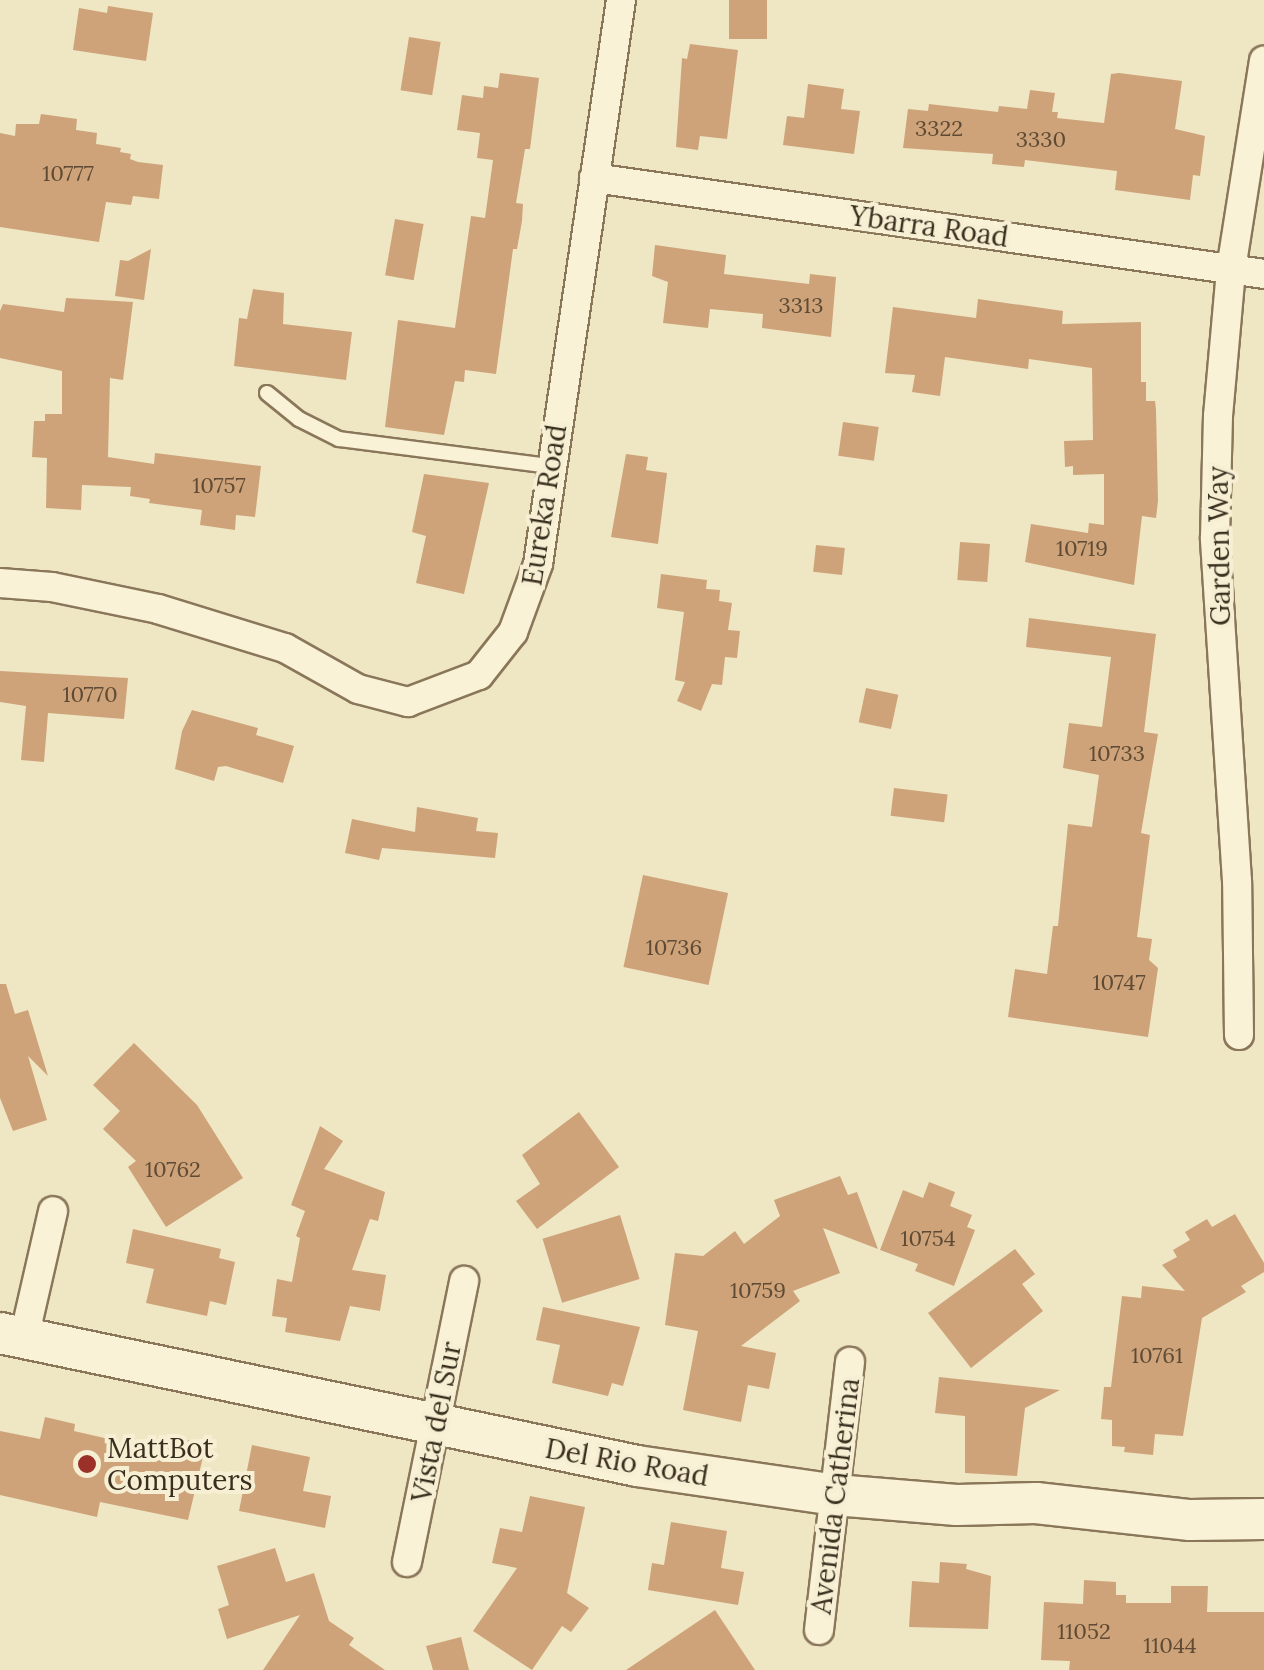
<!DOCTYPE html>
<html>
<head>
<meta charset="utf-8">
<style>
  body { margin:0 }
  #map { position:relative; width:1264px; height:1670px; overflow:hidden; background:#efe6c4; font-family:Lora,serif }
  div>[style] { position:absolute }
  .building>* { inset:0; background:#cea379; transform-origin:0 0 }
  .roads { filter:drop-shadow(2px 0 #8a775a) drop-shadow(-2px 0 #8a775a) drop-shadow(0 2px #8a775a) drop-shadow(0 -2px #8a775a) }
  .service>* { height:14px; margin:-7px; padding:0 7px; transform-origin:7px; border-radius:7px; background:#faf2d7 }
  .minor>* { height:28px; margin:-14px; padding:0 14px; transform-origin:14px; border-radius:14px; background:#faf2d7 }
  .secondary>* { height:40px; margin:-20px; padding:0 20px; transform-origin:20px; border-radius:20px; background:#faf2d7 }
  .dots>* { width:28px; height:28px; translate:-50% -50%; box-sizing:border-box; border:5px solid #f6efd3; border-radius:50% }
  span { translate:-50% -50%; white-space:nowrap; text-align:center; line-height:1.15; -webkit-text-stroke:8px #f6efd3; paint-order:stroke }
  .number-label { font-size:22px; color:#5f4b35 }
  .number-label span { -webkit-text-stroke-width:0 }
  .street-label { font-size:28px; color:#3a2e1e }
  .poi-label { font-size:28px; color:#3a2e1e }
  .left { translate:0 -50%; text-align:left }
</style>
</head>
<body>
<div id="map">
  <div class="building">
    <i style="left:729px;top:0;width:38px;height:39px"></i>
    <i style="clip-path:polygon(108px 6px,153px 13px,146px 61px,73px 50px,79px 8px,107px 13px)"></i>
    <i style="left:409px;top:37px;width:32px;height:54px;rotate:9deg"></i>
    <i style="clip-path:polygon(690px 44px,738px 50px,727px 139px,700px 136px,698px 150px,676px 147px,682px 58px,687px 59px)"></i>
    <i style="clip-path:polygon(500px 73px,539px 78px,530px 149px,525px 149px,516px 203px,523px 204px,522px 221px,517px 249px,513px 249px,496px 374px,465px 370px,464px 382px,455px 381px,444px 435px,385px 427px,398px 320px,455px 328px,471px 216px,485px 218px,493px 160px,477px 158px,480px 133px,457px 130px,462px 95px,483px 98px,484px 86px,498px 88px)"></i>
    <i style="clip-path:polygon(1119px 73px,1182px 81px,1175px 129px,1205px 136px,1200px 176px,1193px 175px,1190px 200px,1115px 190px,1117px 171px,1025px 160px,1024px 167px,992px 164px,993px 154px,903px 148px,908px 109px,928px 111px,929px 104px,998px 112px,999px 106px,1027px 109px,1030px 90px,1055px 93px,1052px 112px,1058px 112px,1057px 118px,1104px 123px,1111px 74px)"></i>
    <i style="clip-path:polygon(808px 84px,844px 89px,841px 109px,860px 111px,854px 154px,783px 145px,787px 116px,804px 118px)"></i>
    <i style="clip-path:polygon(41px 114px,77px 119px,76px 130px,97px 133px,96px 144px,121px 148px,120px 152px,131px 154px,130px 159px,138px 162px,163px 165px,159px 199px,133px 196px,131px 205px,106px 202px,99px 242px,0 227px,0 133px,15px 136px,16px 124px,39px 124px)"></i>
    <i style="left:395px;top:219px;width:29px;height:57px;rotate:10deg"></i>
    <i style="clip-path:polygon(655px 245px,726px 255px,724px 274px,809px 284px,810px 274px,836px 277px,831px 337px,762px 328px,763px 314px,710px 309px,708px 328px,663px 323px,668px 282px,652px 276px)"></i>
    <i style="clip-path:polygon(151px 249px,144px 300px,115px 296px,120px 260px,128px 261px)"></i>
    <i style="clip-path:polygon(253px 289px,284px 293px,283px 324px,352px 332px,346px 380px,234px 366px,239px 318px,247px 319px)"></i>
    <i style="clip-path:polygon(66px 298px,133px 302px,123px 380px,110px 378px,108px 457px,154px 464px,155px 453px,261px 466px,255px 517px,236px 515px,235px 530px,200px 525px,202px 510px,149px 503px,150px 499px,130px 496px,131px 487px,82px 485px,81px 510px,46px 508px,47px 458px,32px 457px,34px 421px,45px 421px,45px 414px,62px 414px,62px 371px,0 358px,0 311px,3px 304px,64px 312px)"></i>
    <i style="clip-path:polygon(978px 299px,1063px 311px,1062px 324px,1141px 322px,1141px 382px,1146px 382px,1146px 401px,1155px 401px,1156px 410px,1158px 501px,1156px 518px,1142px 516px,1134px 585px,1025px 562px,1031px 524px,1088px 533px,1089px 523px,1104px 525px,1104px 474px,1073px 475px,1073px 466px,1065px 467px,1064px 441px,1093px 440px,1092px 368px,1029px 359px,1028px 369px,945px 357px,940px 396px,912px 392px,915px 375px,885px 373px,893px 307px,976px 318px)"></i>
    <i style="left:843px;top:422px;width:36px;height:34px;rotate:8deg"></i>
    <i style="clip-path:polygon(626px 454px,648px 457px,646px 470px,667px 473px,658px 544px,611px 537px)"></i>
    <i style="clip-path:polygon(424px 474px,489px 483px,464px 594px,416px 583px,426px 536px,412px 532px)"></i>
    <i style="left:960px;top:542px;width:30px;height:38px;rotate:4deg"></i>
    <i style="left:816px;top:545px;width:29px;height:27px;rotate:6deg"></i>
    <i style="clip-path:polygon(661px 574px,707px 580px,706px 589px,720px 590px,719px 601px,732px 603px,728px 630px,740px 631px,737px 658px,725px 657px,722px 685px,712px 684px,701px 711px,677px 701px,685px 682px,675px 680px,684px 612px,657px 608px)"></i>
    <i style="clip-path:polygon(1029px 618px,1156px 634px,1144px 732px,1158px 734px,1141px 833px,1150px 835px,1137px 937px,1152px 939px,1149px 960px,1158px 968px,1148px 1037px,1008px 1017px,1015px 969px,1047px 974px,1053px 926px,1058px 926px,1068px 824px,1092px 827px,1099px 775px,1063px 768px,1069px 723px,1102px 727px,1111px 657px,1026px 647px)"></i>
    <i style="clip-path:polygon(0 671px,128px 678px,124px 719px,48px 713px,44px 762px,21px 760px,26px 706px,0 702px)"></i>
    <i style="left:866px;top:688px;width:33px;height:35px;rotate:12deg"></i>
    <i style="clip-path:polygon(192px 710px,258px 728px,256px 735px,294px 746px,283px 783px,226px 766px,218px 767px,214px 781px,175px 769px,182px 731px)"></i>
    <i style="left:894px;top:788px;width:54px;height:28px;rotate:7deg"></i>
    <i style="clip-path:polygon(417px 807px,478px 818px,476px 831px,498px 833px,495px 858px,382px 848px,379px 860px,345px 853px,352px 819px,415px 832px)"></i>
    <i style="left:643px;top:875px;width:87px;height:94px;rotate:12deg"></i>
    <i style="clip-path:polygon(0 984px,6px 984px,15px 1014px,28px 1010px,48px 1076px,28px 1056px,47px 1120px,13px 1131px,0 1098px)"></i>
    <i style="clip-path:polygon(134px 1043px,197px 1105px,243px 1178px,166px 1227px,128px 1167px,136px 1161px,103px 1129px,120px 1111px,93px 1085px)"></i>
    <i style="clip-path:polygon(579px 1112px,619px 1167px,537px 1229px,516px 1201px,540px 1184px,522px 1155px)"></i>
    <i style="clip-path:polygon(320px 1126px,343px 1141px,324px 1169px,385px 1192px,378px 1221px,370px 1219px,352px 1270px,386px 1275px,380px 1311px,350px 1306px,340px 1341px,285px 1332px,287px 1318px,272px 1316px,277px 1279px,292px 1282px,300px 1238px,296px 1236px,305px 1211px,291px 1205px)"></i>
    <i style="clip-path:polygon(840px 1176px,848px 1195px,857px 1192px,878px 1249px,823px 1228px,840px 1273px,793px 1291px,800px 1301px,741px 1346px,776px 1353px,769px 1389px,748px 1385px,741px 1422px,683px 1410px,698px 1331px,665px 1325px,675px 1253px,703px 1256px,735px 1231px,744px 1244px,780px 1216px,774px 1200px)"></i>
    <i style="clip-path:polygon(929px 1182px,955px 1192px,950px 1206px,972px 1215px,967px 1227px,975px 1230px,954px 1286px,915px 1271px,918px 1264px,880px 1250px,903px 1190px,923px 1198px)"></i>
    <i style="clip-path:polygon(1235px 1214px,1264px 1263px,1264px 1272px,1241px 1286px,1246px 1292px,1202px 1318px,1183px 1436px,1155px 1434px,1153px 1455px,1124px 1452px,1125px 1447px,1112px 1446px,1112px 1420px,1101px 1419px,1104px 1387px,1111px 1387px,1122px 1296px,1141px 1298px,1142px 1286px,1185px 1291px,1162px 1265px,1177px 1257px,1173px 1250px,1190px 1240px,1185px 1232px,1207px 1219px,1212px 1227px)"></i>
    <i style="left:620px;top:1215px;width:67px;height:81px;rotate:73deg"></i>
    <i style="clip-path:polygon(133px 1229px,221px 1249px,219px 1258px,235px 1262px,226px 1305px,210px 1301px,207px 1316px,146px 1303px,154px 1269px,126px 1263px)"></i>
    <i style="clip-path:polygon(1015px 1249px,1035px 1274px,1022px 1284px,1043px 1311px,971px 1368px,928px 1313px)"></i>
    <i style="clip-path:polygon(543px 1307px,640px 1327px,623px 1386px,612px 1383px,608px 1396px,552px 1383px,560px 1345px,536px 1340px)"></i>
    <i style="clip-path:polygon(939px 1377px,1060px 1390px,1025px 1408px,1017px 1476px,965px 1473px,965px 1416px,935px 1413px)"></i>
    <i style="clip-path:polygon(45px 1417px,75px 1424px,74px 1431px,113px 1440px,111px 1447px,166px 1458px,170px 1436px,206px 1444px,188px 1520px,100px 1502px,97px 1517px,0 1495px,0 1431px,40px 1439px)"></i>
    <i style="clip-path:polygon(252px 1445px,310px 1457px,303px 1491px,331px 1496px,325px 1528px,239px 1511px)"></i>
    <i style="clip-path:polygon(530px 1496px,585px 1507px,567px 1593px,589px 1608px,571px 1632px,562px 1626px,532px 1670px,473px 1631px,517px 1568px,492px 1563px,500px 1528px,522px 1532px)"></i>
    <i style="clip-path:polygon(671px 1522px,727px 1531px,721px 1568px,744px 1572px,738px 1605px,648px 1590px,652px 1563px,664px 1565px)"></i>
    <i style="clip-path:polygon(275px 1548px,286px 1582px,314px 1573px,329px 1621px,354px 1638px,349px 1645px,385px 1670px,263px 1670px,300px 1615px,227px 1639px,218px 1609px,229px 1605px,217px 1566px)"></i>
    <i style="clip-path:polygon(940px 1562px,967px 1564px,966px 1569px,991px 1576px,988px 1629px,909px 1627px,912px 1581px,939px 1583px)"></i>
    <i style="clip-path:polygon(1084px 1580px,1116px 1582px,1116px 1595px,1126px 1595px,1126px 1603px,1171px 1603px,1171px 1586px,1208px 1586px,1207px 1612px,1264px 1612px,1264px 1670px,1069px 1670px,1070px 1661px,1041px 1660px,1044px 1602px,1083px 1604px)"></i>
    <i style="clip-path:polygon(715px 1610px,755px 1670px,626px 1670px)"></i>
    <i style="clip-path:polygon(461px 1637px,469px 1670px,433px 1670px,426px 1646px)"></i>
  </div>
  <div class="roads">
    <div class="service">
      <i style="left:267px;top:393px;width:41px;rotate:39.1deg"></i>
      <i style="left:299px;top:419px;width:45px;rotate:26.6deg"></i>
      <i style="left:339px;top:439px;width:214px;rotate:7.3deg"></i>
    </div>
    <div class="minor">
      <i style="left:594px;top:178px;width:677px;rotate:8.15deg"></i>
      <i style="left:0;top:583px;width:52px;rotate:4.4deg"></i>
      <i style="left:52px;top:587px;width:108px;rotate:11.7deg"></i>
      <i style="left:158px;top:609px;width:133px;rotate:17.1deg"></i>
      <i style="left:285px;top:648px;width:84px;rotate:29.3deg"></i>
      <i style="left:358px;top:689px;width:52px;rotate:14.6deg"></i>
      <i style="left:408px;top:702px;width:76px;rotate:-20.8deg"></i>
      <i style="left:479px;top:675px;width:55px;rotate:-51.7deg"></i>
      <i style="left:513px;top:632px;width:72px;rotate:-69.8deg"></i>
      <i style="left:538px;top:564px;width:570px;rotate:-81.63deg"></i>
      <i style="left:1239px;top:1035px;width:154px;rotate:-90.7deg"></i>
      <i style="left:1237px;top:881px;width:344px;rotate:-93.7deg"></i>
      <i style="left:1215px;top:538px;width:122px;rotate:-88.6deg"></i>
      <i style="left:1218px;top:416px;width:148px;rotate:-84.9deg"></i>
      <i style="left:1231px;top:269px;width:211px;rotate:-81deg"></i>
      <i style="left:24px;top:1338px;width:130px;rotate:-77.1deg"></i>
      <i style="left:407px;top:1562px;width:287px;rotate:-78.5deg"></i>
      <i style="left:819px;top:1630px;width:270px;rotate:-83.4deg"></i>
    </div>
    <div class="secondary">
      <i style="left:0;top:1333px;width:651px;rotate:11.79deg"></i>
      <i style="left:637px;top:1466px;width:200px;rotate:8.3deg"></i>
      <i style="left:835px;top:1495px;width:122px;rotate:4.7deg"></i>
      <i style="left:957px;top:1505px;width:79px;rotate:-1.5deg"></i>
      <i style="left:1036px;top:1503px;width:155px;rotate:6.3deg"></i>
      <i style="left:1190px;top:1520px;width:74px;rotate:-0.8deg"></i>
    </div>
  </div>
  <div class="dots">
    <i style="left:87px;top:1464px;background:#9b3028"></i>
  </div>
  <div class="number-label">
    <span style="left:939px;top:129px">3322</span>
    <span style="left:1041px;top:140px">3330</span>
    <span style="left:68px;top:174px">10777</span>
    <span style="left:801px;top:306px">3313</span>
    <span style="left:219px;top:486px">10757</span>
    <span style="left:1082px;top:549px">10719</span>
    <span style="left:90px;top:695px">10770</span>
    <span style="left:1117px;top:754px">10733</span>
    <span style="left:674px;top:948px">10736</span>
    <span style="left:1119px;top:983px">10747</span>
    <span style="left:173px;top:1170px">10762</span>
    <span style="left:928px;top:1239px">10754</span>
    <span style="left:758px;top:1291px">10759</span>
    <span style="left:1157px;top:1356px">10761</span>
    <span style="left:1084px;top:1632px">11052</span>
    <span style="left:1170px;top:1646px">11044</span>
  </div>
  <div class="street-label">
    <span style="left:929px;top:226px;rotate:8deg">Ybarra Road</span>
    <span style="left:544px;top:505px;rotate:-81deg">Eureka Road</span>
    <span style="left:1219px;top:546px;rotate:-91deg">Garden Way</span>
    <span style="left:436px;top:1422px;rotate:-79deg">Vista del Sur</span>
    <span style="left:627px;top:1462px;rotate:10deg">Del Rio Road</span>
    <span style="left:835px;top:1496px;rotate:-83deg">Avenida Catherina</span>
  </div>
  <div class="poi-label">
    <span class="left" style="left:107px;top:1464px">MattBot<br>Computers</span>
  </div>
</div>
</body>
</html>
